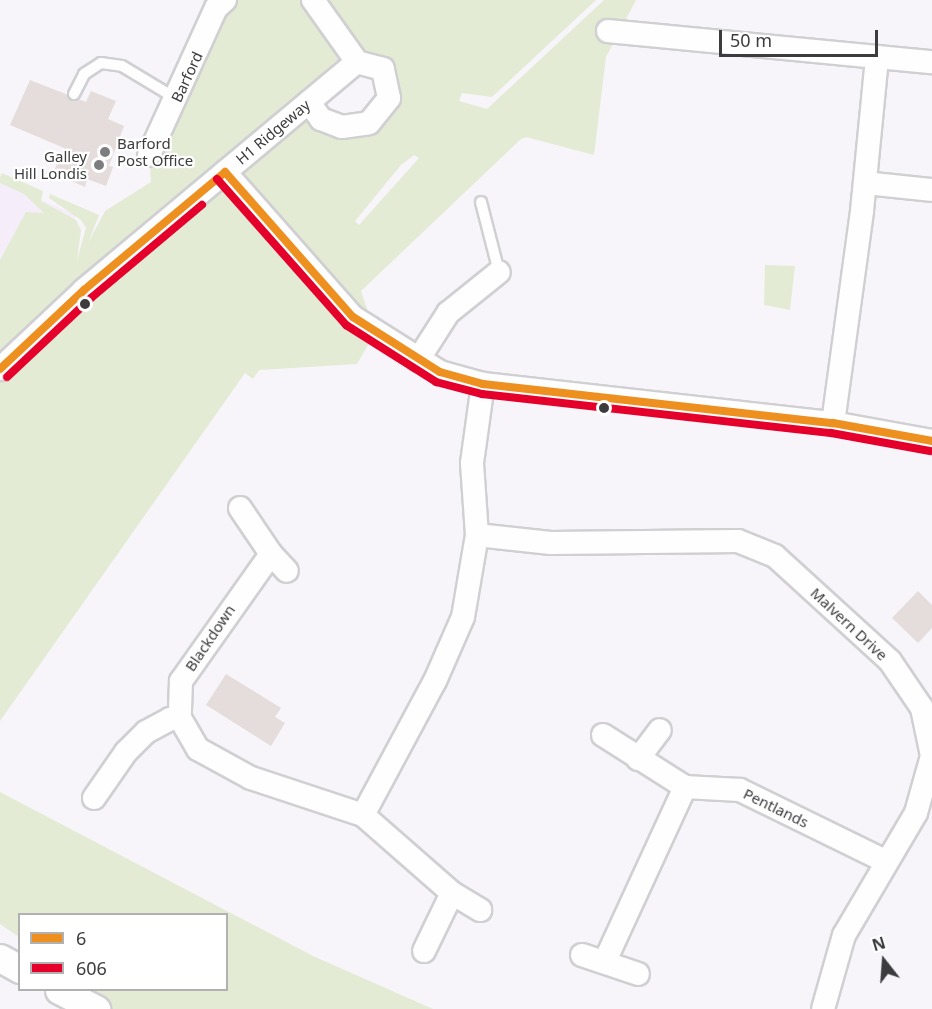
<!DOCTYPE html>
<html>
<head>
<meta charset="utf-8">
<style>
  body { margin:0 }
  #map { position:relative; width:932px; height:1009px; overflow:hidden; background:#f7f5f9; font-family:"Noto Sans",sans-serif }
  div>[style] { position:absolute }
  .education>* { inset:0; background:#f5edf9 }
  .green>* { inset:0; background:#e3ebd4 }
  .building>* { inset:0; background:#e4dddb }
  .roads { filter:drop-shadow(2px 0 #d0cfd2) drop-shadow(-2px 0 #d0cfd2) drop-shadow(0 2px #d0cfd2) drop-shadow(0 -2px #d0cfd2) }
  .service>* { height:10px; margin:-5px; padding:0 5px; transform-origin:5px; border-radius:5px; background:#fefefe }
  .minor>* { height:22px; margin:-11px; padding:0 11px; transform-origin:11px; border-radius:11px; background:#fefefe }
  .tertiary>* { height:27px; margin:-13.5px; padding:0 13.5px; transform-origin:13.5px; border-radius:13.5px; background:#fefefe }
  .bus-1>* { height:8px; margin:-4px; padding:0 4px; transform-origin:4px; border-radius:4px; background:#ed9020 }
  .bus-2>* { height:8px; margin:-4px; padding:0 4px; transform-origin:4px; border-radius:4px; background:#e4002b }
  .dots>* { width:16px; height:16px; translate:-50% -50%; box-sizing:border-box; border:3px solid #fff; border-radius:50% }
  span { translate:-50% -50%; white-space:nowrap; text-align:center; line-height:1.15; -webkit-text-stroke:4.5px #fff; paint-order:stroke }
  .street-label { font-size:15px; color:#3c3b3d }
  .poi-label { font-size:15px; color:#3c3b3d }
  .left { translate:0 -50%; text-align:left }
  .right { translate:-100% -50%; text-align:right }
  .legend { position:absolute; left:18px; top:913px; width:210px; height:78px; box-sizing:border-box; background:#fff; border:2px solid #b1b1b1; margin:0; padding:8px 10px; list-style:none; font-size:18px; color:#3c3b3d }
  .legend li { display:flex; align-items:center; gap:12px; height:30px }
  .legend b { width:30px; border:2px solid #b1b1b1 }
  .north { position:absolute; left:854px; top:931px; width:60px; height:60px; -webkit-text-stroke:4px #fff; paint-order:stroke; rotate:343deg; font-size:16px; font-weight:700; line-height:24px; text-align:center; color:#3c3b3d }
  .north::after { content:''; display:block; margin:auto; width:21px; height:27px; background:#3c3b3d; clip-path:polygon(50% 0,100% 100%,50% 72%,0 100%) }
  .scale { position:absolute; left:719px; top:30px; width:159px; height:27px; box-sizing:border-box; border:3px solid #3c3b3d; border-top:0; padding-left:8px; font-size:18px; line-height:21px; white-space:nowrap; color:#3c3b3d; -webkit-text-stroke:4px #fff; paint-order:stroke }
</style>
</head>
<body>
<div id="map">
  <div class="education">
    <i style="clip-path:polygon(0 182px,83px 218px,26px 212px,0 260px)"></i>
  </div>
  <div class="green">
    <i style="clip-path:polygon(evenodd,225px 0,596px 0,492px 97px,462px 93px,459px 101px,487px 109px,604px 0,636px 0,606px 57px,594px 155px,526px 137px,521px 139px,361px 291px,375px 333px,357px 364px,259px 370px,253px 379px,245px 373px,0 721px,0 260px,26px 212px,44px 213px,24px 194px,0 183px,0 177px,2px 173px,43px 191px,41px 201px,76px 220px,81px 230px,77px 260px,86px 228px,81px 220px,49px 198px,50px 194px,99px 215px,88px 243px,105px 211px,151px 182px,149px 155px,225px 0,357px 62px,383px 69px,389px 98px,342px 127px,309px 102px,357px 62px,225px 0,414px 155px,419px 158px,359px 225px,355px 221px,401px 165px,414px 155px)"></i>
    <i style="clip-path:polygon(765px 265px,795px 266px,790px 310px,764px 305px)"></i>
    <i style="clip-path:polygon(0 792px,313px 956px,433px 1009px,97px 1009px,76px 990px,226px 990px,226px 914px,20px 914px,19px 937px,0 924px)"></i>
  </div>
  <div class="building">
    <i style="clip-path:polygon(30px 80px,86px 102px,91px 91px,116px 101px,108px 119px,124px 126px,109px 166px,113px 167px,106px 186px,87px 179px,85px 187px,53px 173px,64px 148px,10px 125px)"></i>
    <i style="clip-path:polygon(918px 591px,932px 605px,932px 628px,918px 643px,892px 618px)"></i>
    <i style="clip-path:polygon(226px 674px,281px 708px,275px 717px,285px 723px,271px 746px,206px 705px)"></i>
  </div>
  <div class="roads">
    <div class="service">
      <i style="left:74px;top:94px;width:22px;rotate:-63deg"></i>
      <i style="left:84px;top:74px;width:20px;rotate:-33deg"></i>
      <i style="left:101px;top:63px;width:21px;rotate:8deg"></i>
      <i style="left:122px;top:66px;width:64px;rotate:31deg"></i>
      <i style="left:481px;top:202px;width:72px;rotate:75.6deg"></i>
    </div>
    <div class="minor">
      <i style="left:313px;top:0;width:76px;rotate:54.6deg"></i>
      <i style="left:608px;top:31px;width:325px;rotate:5.5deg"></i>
      <i style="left:309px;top:102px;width:21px;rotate:55deg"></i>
      <i style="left:321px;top:119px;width:22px;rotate:21deg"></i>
      <i style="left:342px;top:127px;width:27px;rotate:-8deg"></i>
      <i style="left:369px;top:123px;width:32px;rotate:-51deg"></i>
      <i style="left:389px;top:98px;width:30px;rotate:-102deg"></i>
      <i style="left:383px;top:69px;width:27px;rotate:-165deg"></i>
      <i style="left:149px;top:155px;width:162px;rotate:-65.5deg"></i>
      <i style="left:216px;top:8px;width:12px;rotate:-42deg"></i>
      <i style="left:225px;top:172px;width:193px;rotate:48.6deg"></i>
      <i style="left:353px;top:317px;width:103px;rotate:32.3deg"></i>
      <i style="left:440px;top:372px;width:45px;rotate:15.6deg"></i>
      <i style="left:483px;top:384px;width:352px;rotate:6.4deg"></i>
      <i style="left:833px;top:423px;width:101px;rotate:10.3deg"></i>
      <i style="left:865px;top:183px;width:67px;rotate:6deg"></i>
      <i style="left:418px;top:360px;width:56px;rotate:-57.4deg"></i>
      <i style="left:448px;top:313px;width:65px;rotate:-38.8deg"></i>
      <i style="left:0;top:369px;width:115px;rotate:-43.2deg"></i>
      <i style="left:84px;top:290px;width:356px;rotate:-39.9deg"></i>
      <i style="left:833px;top:423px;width:214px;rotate:-82.2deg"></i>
      <i style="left:862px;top:211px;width:155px;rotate:-84.4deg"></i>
      <i style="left:240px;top:508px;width:55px;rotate:56deg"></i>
      <i style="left:271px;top:554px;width:156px;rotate:125.3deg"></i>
      <i style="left:181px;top:681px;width:37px;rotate:92deg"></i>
      <i style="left:180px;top:718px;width:36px;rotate:60deg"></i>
      <i style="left:198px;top:749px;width:60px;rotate:28.7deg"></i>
      <i style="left:251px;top:778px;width:118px;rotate:18.3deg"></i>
      <i style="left:363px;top:815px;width:118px;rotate:41.2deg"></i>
      <i style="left:452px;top:893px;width:33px;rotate:31deg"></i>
      <i style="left:477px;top:535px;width:74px;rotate:6.2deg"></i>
      <i style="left:551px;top:543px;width:187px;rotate:-0.6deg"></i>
      <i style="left:738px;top:541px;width:40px;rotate:22deg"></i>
      <i style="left:775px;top:556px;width:156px;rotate:42.4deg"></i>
      <i style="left:890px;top:661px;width:57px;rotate:55.8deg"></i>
      <i style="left:922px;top:708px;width:49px;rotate:78.2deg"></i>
      <i style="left:932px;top:756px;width:59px;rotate:105.7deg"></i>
      <i style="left:916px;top:813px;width:142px;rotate:120.5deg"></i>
      <i style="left:844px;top:935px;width:77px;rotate:105.8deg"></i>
      <i style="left:271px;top:554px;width:23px;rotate:47deg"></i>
      <i style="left:603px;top:735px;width:97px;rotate:32.4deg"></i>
      <i style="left:685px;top:787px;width:55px;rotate:3.1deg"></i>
      <i style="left:740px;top:790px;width:161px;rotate:26.1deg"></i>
      <i style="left:638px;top:759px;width:36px;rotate:-53deg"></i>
      <i style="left:94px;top:798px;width:56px;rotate:-55.2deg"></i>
      <i style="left:126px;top:752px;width:28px;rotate:-45deg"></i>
      <i style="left:146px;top:732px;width:27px;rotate:-28deg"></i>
      <i style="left:170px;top:719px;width:10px;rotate:-6deg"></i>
      <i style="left:363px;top:815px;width:152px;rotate:-61.8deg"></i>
      <i style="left:435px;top:681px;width:70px;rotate:-66.4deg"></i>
      <i style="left:463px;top:617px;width:83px;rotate:-80.3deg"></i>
      <i style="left:477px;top:535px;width:72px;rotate:-94deg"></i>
      <i style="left:472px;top:463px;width:80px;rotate:-82.1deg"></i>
      <i style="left:424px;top:951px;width:64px;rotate:-64.2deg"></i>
      <i style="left:582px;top:955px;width:59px;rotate:18.7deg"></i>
      <i style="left:605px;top:961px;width:192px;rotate:-65.3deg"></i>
    </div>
    <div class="tertiary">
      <i style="left:0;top:958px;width:23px;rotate:29deg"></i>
      <i style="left:59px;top:990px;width:42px;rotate:27.2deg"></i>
    </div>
  </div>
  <div class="bus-1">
    <i style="left:225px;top:172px;width:193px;rotate:48.6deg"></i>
    <i style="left:353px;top:317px;width:103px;rotate:32.3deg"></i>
    <i style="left:440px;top:372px;width:45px;rotate:15.6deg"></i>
    <i style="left:483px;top:384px;width:352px;rotate:6.4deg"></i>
    <i style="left:833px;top:423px;width:101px;rotate:10.3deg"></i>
    <i style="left:0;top:369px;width:115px;rotate:-43.2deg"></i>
    <i style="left:84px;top:290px;width:184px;rotate:-39.9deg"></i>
  </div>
  <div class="bus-2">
    <i style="left:217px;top:179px;width:195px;rotate:48.5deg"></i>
    <i style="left:346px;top:325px;width:107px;rotate:32.3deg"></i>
    <i style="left:436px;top:382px;width:48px;rotate:14.6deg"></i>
    <i style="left:482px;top:394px;width:351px;rotate:6.4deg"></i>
    <i style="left:831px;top:433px;width:101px;rotate:10.3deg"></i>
    <i style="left:7px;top:377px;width:115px;rotate:-43.2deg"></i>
    <i style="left:91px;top:298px;width:145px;rotate:-40deg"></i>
  </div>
  <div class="dots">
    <i style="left:105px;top:152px;background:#7d7c7f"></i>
    <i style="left:99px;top:165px;background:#7d7c7f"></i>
    <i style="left:85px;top:304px;background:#3c3b3d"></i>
    <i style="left:604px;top:408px;background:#3c3b3d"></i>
  </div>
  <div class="street-label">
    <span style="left:187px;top:77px;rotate:-65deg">Barford</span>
    <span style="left:273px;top:132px;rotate:-40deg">H1 Ridgeway</span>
    <span style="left:849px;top:624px;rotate:43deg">Malvern Drive</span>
    <span style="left:210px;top:638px;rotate:-56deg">Blackdown</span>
    <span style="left:776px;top:808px;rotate:26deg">Pentlands</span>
  </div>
  <div class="poi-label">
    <span class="left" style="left:117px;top:152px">Barford<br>Post Office</span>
    <span class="right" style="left:87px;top:165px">Galley<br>Hill Londis</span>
  </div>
  <ul class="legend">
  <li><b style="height:8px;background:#ed9020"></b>6</li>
  <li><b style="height:8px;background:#e4002b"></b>606</li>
  </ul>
  <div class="north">N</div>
  <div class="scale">50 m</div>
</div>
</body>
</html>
